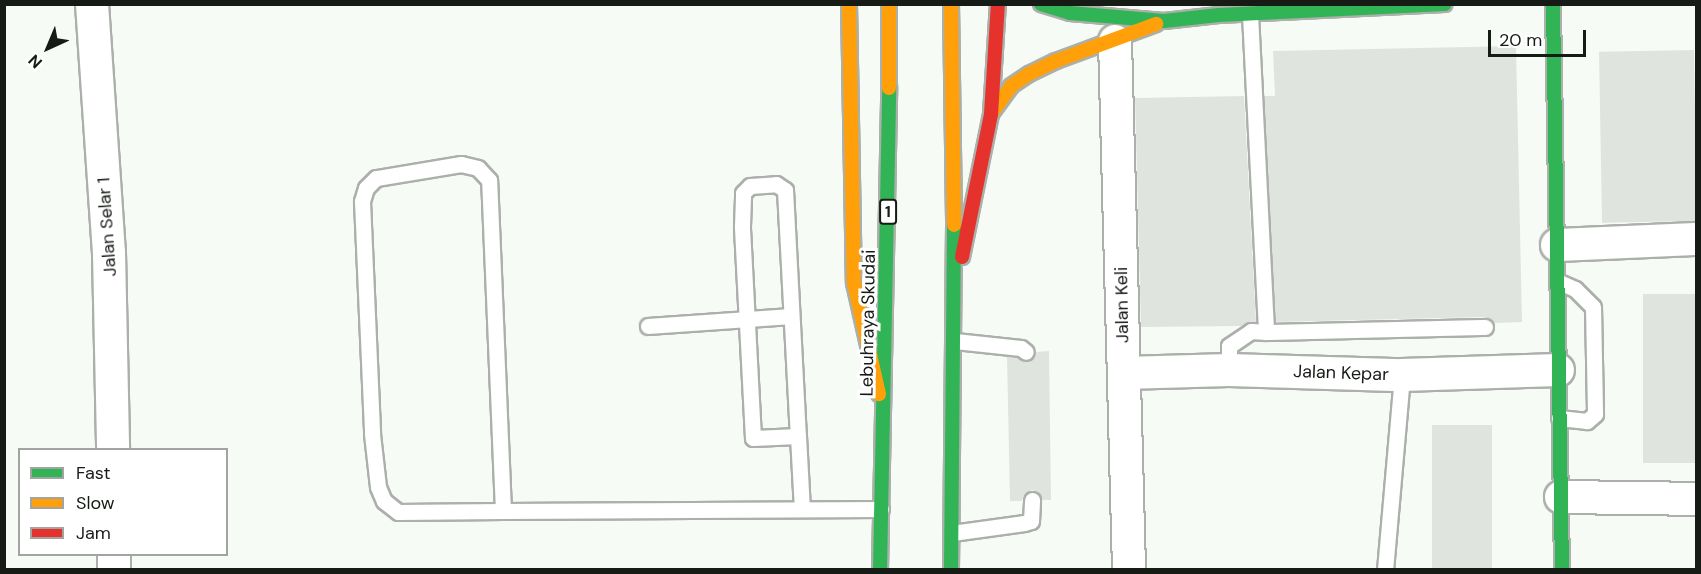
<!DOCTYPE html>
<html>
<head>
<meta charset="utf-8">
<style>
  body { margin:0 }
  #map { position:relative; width:1701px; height:574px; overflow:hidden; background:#f6fcf5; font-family:"DM Sans",sans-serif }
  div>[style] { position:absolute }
  .building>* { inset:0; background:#dfe5de; transform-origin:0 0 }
  .roads { filter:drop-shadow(2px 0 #abb0aa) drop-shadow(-2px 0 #abb0aa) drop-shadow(0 2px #abb0aa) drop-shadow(0 -2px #abb0aa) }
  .lane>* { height:15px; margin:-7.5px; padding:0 7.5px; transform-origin:7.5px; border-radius:7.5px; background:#fefffe }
  .street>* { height:32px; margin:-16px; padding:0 16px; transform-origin:16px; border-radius:16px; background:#fefffe }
  .fast>* { height:14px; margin:-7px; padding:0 7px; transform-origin:7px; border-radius:7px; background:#30b455 }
  .slow>* { height:14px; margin:-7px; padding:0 7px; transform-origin:7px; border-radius:7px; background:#ff9f0a }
  .jam>* { height:14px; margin:-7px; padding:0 7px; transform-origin:7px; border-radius:7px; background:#e5322d }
  span { translate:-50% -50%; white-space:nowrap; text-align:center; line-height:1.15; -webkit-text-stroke:6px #fff; paint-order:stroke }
  .shield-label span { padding:2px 4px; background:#fff; border:2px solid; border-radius:4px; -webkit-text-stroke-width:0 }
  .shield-label { font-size:16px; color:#161b15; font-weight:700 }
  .street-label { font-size:18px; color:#161b15 }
  .frame { position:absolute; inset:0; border:6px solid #161b15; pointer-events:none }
  .legend { position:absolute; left:18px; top:448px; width:210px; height:108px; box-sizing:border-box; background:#fff; border:2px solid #a2a4a1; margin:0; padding:8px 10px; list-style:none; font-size:18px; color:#161b15 }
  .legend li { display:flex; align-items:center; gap:12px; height:30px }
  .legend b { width:30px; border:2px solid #a2a4a1 }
  .north { position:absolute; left:18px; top:18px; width:60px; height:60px; -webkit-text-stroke:4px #fff; paint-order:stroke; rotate:224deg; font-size:16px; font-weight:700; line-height:24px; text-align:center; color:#161b15 }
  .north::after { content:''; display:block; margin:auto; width:21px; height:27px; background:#161b15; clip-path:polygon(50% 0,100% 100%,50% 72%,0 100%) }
  .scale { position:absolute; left:1488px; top:30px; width:98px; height:27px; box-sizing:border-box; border:3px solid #161b15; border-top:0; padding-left:8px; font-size:18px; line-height:21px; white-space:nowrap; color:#161b15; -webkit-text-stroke:4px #fff; paint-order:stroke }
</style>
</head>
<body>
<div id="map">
  <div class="building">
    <i style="clip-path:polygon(1516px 46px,1522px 322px,1494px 323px,1485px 317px,1275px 322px,1264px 96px,1275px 96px,1273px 51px)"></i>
    <i style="left:1694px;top:50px;width:171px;height:95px;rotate:89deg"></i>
    <i style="clip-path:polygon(1244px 96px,1256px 322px,1242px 326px,1141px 327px,1135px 98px)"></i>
    <i style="left:1643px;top:294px;width:53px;height:169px"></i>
    <i style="clip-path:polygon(1049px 351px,1051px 500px,1042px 500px,1038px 492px,1032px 490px,1024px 494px,1022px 501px,1010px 501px,1007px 356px,1029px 361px,1036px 352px)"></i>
    <i style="left:1492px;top:425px;width:145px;height:60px;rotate:90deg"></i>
  </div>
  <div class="roads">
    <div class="lane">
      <i style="left:1250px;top:14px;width:318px;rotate:87.1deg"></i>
      <i style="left:1266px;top:332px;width:219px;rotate:-1.3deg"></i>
      <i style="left:1557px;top:281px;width:20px;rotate:24deg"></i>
      <i style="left:1575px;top:289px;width:25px;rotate:45deg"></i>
      <i style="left:1593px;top:307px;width:107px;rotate:88.9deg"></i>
      <i style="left:1595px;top:414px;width:11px;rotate:139deg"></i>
      <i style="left:1587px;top:421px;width:28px;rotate:-174deg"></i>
      <i style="left:648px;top:326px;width:143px;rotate:-4deg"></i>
      <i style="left:955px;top:341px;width:66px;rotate:6.1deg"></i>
      <i style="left:1021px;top:348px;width:6px;rotate:39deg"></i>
      <i style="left:1229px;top:370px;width:24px;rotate:-90deg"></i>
      <i style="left:1229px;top:346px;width:27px;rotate:-34deg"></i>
      <i style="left:1251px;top:331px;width:15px;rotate:4deg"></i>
      <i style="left:798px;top:436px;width:45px;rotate:177.5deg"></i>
      <i style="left:753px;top:438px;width:212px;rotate:-93deg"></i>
      <i style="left:742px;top:226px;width:33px;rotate:-88deg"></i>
      <i style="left:743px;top:193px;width:10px;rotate:-45deg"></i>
      <i style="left:750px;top:186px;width:26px;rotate:-4deg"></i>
      <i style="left:776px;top:184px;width:11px;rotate:34deg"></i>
      <i style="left:785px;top:190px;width:246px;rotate:87deg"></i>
      <i style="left:798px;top:436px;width:73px;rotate:86.9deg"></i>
      <i style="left:503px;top:511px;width:331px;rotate:-92.4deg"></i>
      <i style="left:489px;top:180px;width:16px;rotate:-133deg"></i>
      <i style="left:478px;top:168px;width:17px;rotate:-167deg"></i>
      <i style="left:461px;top:164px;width:86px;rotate:170.6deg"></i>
      <i style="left:376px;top:178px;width:14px;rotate:135deg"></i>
      <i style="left:366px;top:188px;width:14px;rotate:107deg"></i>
      <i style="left:362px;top:201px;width:233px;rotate:87.5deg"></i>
      <i style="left:372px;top:434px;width:53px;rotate:83.5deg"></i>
      <i style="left:378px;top:487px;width:15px;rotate:67deg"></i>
      <i style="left:384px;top:501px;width:18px;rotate:38deg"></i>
      <i style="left:398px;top:512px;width:105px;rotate:-0.5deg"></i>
      <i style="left:503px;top:511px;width:378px;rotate:-0.3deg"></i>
      <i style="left:952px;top:533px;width:73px;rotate:-7.9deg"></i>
      <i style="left:1024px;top:523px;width:7px;rotate:-16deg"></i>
      <i style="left:1031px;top:521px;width:21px;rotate:-87deg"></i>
      <i style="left:1385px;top:570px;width:196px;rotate:-85deg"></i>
    </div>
    <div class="street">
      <i style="left:92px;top:4px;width:250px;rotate:86.1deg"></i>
      <i style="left:109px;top:253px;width:197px;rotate:88.8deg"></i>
      <i style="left:1115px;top:41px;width:529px;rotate:88.48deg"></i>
      <i style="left:1557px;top:245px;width:139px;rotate:-2.5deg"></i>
      <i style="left:1124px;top:373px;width:105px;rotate:-1.6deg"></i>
      <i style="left:1229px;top:370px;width:173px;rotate:1.7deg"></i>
      <i style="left:1402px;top:375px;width:156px;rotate:-1.8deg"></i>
      <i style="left:1561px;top:497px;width:135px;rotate:0.8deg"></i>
      <i style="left:114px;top:554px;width:16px;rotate:90deg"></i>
    </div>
    <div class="fast">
      <i style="left:1041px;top:4px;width:30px;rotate:17deg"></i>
      <i style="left:1070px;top:13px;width:94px;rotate:4.9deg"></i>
      <i style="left:1164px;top:21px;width:55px;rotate:-6.2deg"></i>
      <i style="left:1219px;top:15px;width:226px;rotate:-2.8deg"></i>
      <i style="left:1553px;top:4px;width:566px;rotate:89.09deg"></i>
      <i style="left:880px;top:570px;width:482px;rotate:-88.9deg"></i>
      <i style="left:951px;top:570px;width:345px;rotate:-89.5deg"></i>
    </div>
    <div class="slow">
      <i style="left:849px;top:4px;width:279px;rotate:89deg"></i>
      <i style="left:854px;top:283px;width:114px;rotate:77.3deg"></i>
      <i style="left:951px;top:4px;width:221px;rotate:89.2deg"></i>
      <i style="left:889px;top:88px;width:84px;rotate:-90deg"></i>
      <i style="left:991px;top:114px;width:34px;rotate:-54deg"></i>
      <i style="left:1011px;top:86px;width:22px;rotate:-34deg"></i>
      <i style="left:1029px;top:74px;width:30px;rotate:-26deg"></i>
      <i style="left:1056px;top:61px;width:107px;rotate:-20.3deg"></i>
    </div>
    <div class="jam">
      <i style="left:962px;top:257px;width:146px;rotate:-78.5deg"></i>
      <i style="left:991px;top:114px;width:110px;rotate:-86.4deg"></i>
    </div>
  </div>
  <div class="shield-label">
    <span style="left:888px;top:212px">1</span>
  </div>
  <div class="street-label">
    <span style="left:107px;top:227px;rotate:-94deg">Jalan Selar 1</span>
    <span style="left:1122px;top:305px;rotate:-91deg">Jalan Keli</span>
    <span style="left:868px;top:323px;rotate:-89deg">Lebuhraya Skudai</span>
    <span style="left:1341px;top:373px;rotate:2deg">Jalan Kepar</span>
  </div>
  <div class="frame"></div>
  <ul class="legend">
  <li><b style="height:8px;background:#30b455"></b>Fast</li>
  <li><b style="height:8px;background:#ff9f0a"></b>Slow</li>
  <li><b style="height:8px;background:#e5322d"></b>Jam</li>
  </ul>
  <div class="north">N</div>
  <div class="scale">20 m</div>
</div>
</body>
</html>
